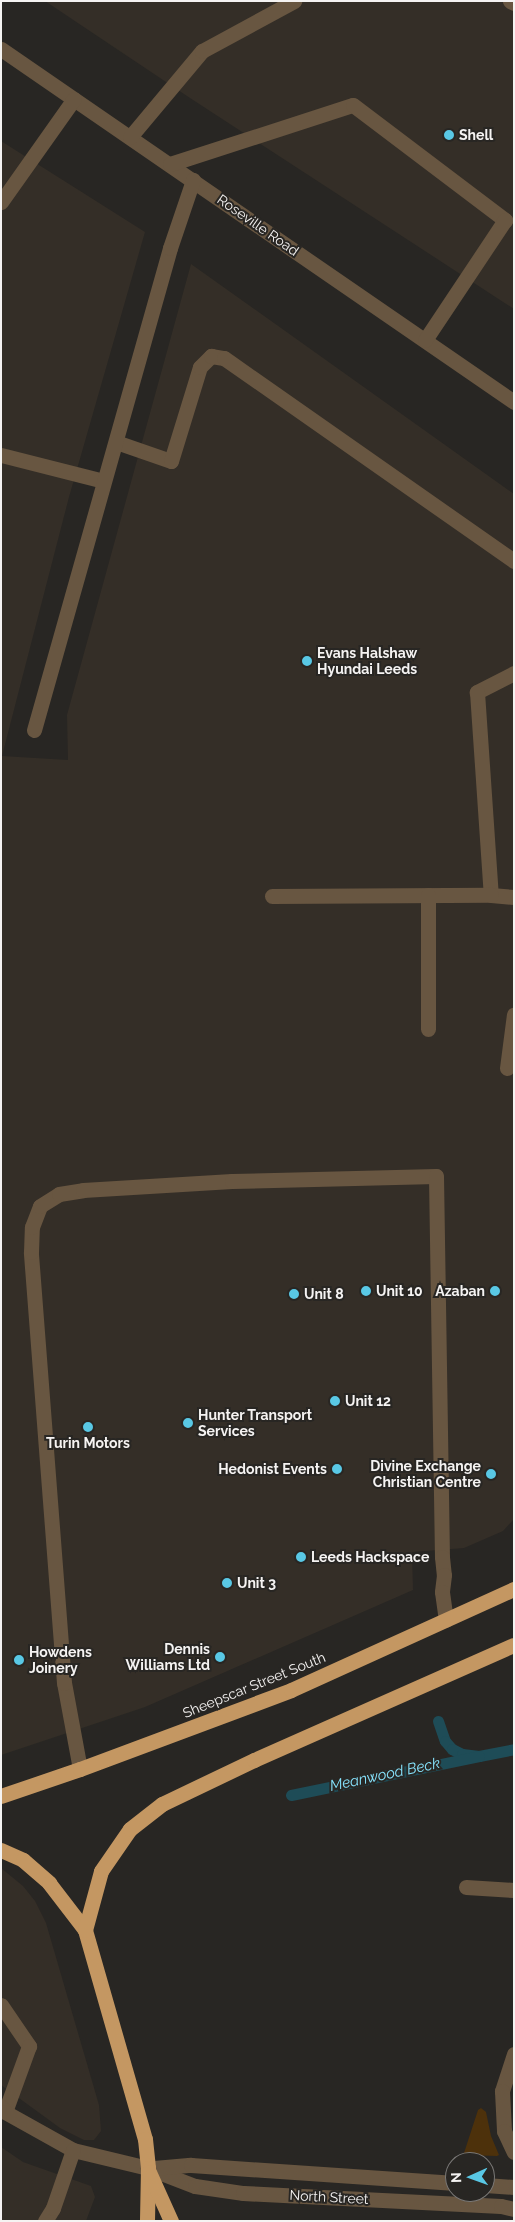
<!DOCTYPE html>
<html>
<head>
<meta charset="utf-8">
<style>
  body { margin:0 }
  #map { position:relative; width:515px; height:2222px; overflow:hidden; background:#282623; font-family:Raleway,sans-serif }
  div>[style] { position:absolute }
  .built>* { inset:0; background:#342e27 }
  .green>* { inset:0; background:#4d310b }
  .stream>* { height:11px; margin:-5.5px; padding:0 5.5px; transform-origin:5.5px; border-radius:5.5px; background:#1e4c57 }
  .minor>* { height:15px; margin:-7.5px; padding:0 7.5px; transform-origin:7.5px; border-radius:7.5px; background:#685641 }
  .highway>* { height:15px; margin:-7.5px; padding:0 7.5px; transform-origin:7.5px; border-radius:7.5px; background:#c49762 }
  .dots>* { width:14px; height:14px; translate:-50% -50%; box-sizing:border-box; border:2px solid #282623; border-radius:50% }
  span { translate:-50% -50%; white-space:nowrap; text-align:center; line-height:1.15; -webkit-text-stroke:4px #282623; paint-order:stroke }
  .poi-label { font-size:14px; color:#f5f3f2; font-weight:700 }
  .left { translate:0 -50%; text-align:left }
  .right { translate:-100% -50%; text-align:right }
  .street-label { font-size:14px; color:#f5f3f2 }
  .water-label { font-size:15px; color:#87e4fe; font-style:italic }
  .frame { position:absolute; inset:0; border:2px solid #f5f3f2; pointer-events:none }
  .north { position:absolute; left:445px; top:2152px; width:50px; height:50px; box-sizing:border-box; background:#282623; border:1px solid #7a7876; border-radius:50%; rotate:268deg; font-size:14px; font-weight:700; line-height:20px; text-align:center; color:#f5f3f2 }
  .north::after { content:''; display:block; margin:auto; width:18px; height:22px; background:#59c8e5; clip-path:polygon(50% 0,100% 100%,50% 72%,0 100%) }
</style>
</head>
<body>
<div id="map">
  <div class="built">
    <i style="clip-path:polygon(45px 1px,514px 1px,514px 309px,190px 98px)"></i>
    <i style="clip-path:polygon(1px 141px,145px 232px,69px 497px,2px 756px,68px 760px,67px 715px,191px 264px,514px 494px,514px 1519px,503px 1531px,464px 1548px,412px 1552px,413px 1590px,145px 1707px,1px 1755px)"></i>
    <i style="clip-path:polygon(1px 1868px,23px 1886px,35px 1901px,46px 1923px,99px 2105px,101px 2131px,94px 2140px,84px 2140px,60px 2128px,1px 2085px)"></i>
    <i style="clip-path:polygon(1px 2147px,23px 2162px,91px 2186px,95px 2197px,86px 2221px,1px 2221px)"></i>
  </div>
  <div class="green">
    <i style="clip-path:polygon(481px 2108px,486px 2112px,491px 2136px,499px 2155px,497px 2156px,466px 2155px,464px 2153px,478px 2110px)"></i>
  </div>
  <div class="stream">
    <i style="left:438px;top:1721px;width:21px;rotate:71deg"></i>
    <i style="left:445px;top:1741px;width:11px;rotate:49deg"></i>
    <i style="left:452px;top:1749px;width:11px;rotate:27deg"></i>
    <i style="left:462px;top:1754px;width:17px;rotate:7deg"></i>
    <i style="left:479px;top:1756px;width:36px;rotate:-11deg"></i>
    <i style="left:291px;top:1795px;width:192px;rotate:-11.7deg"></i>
  </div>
  <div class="minor">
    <i style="left:510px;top:1px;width:4px;rotate:27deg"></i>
    <i style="left:1px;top:49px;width:623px;rotate:34.53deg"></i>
    <i style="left:130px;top:137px;width:112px;rotate:-50.1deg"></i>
    <i style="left:202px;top:51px;width:105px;rotate:-28.5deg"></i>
    <i style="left:170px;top:164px;width:192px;rotate:-17.9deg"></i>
    <i style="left:353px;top:105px;width:191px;rotate:37.1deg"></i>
    <i style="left:505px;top:220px;width:144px;rotate:123.7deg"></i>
    <i style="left:1px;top:202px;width:126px;rotate:-54.7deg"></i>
    <i style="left:116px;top:442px;width:58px;rotate:19.1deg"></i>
    <i style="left:171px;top:461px;width:98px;rotate:-72.9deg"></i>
    <i style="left:200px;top:367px;width:16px;rotate:-45deg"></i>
    <i style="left:211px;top:356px;width:13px;rotate:9deg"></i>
    <i style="left:224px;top:358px;width:354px;rotate:35deg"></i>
    <i style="left:1px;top:455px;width:106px;rotate:14.2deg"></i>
    <i style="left:514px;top:673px;width:42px;rotate:152.8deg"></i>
    <i style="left:477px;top:692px;width:203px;rotate:86.1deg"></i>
    <i style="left:491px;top:895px;width:23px;rotate:5deg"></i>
    <i style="left:34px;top:730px;width:501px;rotate:-74.24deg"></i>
    <i style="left:170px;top:248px;width:72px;rotate:-71.3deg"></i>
    <i style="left:272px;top:896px;width:219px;rotate:-0.3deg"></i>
    <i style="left:428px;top:1029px;width:134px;rotate:-90deg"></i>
    <i style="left:507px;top:1068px;width:54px;rotate:-82.6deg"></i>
    <i style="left:80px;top:1769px;width:87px;rotate:-100.5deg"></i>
    <i style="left:64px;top:1683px;width:432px;rotate:-94.4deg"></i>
    <i style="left:31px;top:1252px;width:25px;rotate:-88deg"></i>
    <i style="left:32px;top:1227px;width:22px;rotate:-69deg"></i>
    <i style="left:40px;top:1206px;width:22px;rotate:-32deg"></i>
    <i style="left:59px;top:1194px;width:24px;rotate:-9deg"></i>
    <i style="left:83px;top:1190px;width:149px;rotate:-3.5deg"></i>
    <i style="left:232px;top:1181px;width:204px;rotate:-1.4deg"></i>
    <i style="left:436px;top:1176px;width:381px;rotate:89.1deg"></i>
    <i style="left:442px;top:1557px;width:18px;rotate:84deg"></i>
    <i style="left:444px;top:1575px;width:17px;rotate:97deg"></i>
    <i style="left:442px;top:1592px;width:28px;rotate:82deg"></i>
    <i style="left:466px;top:1887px;width:48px;rotate:3.6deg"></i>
    <i style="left:1px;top:2005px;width:50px;rotate:55.7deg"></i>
    <i style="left:29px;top:2046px;width:70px;rotate:110deg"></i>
    <i style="left:514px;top:2054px;width:39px;rotate:108deg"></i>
    <i style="left:502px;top:2091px;width:40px;rotate:87.1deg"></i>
    <i style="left:504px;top:2131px;width:23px;rotate:65deg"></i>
    <i style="left:1px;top:2107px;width:6px;rotate:51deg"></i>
    <i style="left:5px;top:2112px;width:78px;rotate:29.2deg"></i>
    <i style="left:73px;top:2150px;width:77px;rotate:13.5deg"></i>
    <i style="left:148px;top:2168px;width:50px;rotate:21deg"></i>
    <i style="left:195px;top:2186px;width:49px;rotate:8.3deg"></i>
    <i style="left:243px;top:2193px;width:258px;rotate:2.9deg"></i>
    <i style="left:501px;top:2206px;width:13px;rotate:13deg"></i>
    <i style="left:154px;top:2168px;width:37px;rotate:-5deg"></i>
    <i style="left:191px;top:2165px;width:265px;rotate:3.9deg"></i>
    <i style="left:485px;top:2185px;width:29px;rotate:4deg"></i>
    <i style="left:45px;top:2221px;width:15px;rotate:-58deg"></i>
    <i style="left:53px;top:2208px;width:61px;rotate:-71deg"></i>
  </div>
  <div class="highway">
    <i style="left:1px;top:1796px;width:83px;rotate:-18.9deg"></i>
    <i style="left:80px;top:1769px;width:225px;rotate:-20.5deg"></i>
    <i style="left:291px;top:1690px;width:245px;rotate:-24.4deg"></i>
    <i style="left:1px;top:1850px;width:24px;rotate:24deg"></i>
    <i style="left:23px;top:1860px;width:35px;rotate:41deg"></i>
    <i style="left:49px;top:1883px;width:59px;rotate:52.5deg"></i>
    <i style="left:85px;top:1930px;width:217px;rotate:74deg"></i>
    <i style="left:145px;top:2139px;width:29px;rotate:84deg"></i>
    <i style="left:148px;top:2168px;width:53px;rotate:91.1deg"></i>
    <i style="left:85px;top:1930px;width:61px;rotate:-74.8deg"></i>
    <i style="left:101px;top:1871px;width:51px;rotate:-55.4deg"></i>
    <i style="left:130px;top:1829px;width:41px;rotate:-38deg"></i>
    <i style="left:162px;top:1804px;width:102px;rotate:-25.6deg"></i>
    <i style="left:254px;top:1760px;width:284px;rotate:-23.9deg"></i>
    <i style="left:149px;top:2172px;width:54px;rotate:65.8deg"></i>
  </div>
  <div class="dots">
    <i style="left:449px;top:135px;background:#59c8e5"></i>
    <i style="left:307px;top:661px;background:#59c8e5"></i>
    <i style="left:366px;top:1291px;background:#59c8e5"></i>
    <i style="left:495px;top:1291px;background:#59c8e5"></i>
    <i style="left:294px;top:1294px;background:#59c8e5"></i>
    <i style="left:335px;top:1401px;background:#59c8e5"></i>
    <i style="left:188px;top:1423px;background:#59c8e5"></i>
    <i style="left:88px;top:1427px;background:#59c8e5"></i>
    <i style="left:337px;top:1469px;background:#59c8e5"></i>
    <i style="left:491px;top:1474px;background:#59c8e5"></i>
    <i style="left:301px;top:1557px;background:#59c8e5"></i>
    <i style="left:227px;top:1583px;background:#59c8e5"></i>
    <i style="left:220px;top:1657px;background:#59c8e5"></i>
    <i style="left:19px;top:1660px;background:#59c8e5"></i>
  </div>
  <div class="poi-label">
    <span class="left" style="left:459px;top:135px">Shell</span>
    <span class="left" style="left:317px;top:661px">Evans Halshaw<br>Hyundai Leeds</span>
    <span class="left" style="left:376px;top:1291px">Unit 10</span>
    <span class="right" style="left:485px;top:1291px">Azaban</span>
    <span class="left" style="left:304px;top:1294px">Unit 8</span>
    <span class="left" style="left:345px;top:1401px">Unit 12</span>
    <span class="left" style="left:198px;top:1423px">Hunter Transport<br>Services</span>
    <span style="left:88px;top:1443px">Turin Motors</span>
    <span class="right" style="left:481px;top:1474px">Divine Exchange<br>Christian Centre</span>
    <span class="right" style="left:327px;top:1469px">Hedonist Events</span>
    <span class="left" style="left:311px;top:1557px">Leeds Hackspace</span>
    <span class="left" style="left:237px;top:1583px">Unit 3</span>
    <span class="right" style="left:210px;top:1657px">Dennis<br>Williams Ltd</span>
    <span class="left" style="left:29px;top:1660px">Howdens<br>Joinery</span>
  </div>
  <div class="street-label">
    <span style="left:258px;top:225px;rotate:35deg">Roseville Road</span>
    <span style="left:254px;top:1685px;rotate:-22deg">Sheepscar Street South</span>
    <span style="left:329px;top:2197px;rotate:3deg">North Street</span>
  </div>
  <div class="water-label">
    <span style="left:385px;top:1775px;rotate:-12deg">Meanwood Beck</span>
  </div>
  <div class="frame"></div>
  <div class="north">N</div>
</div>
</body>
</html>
